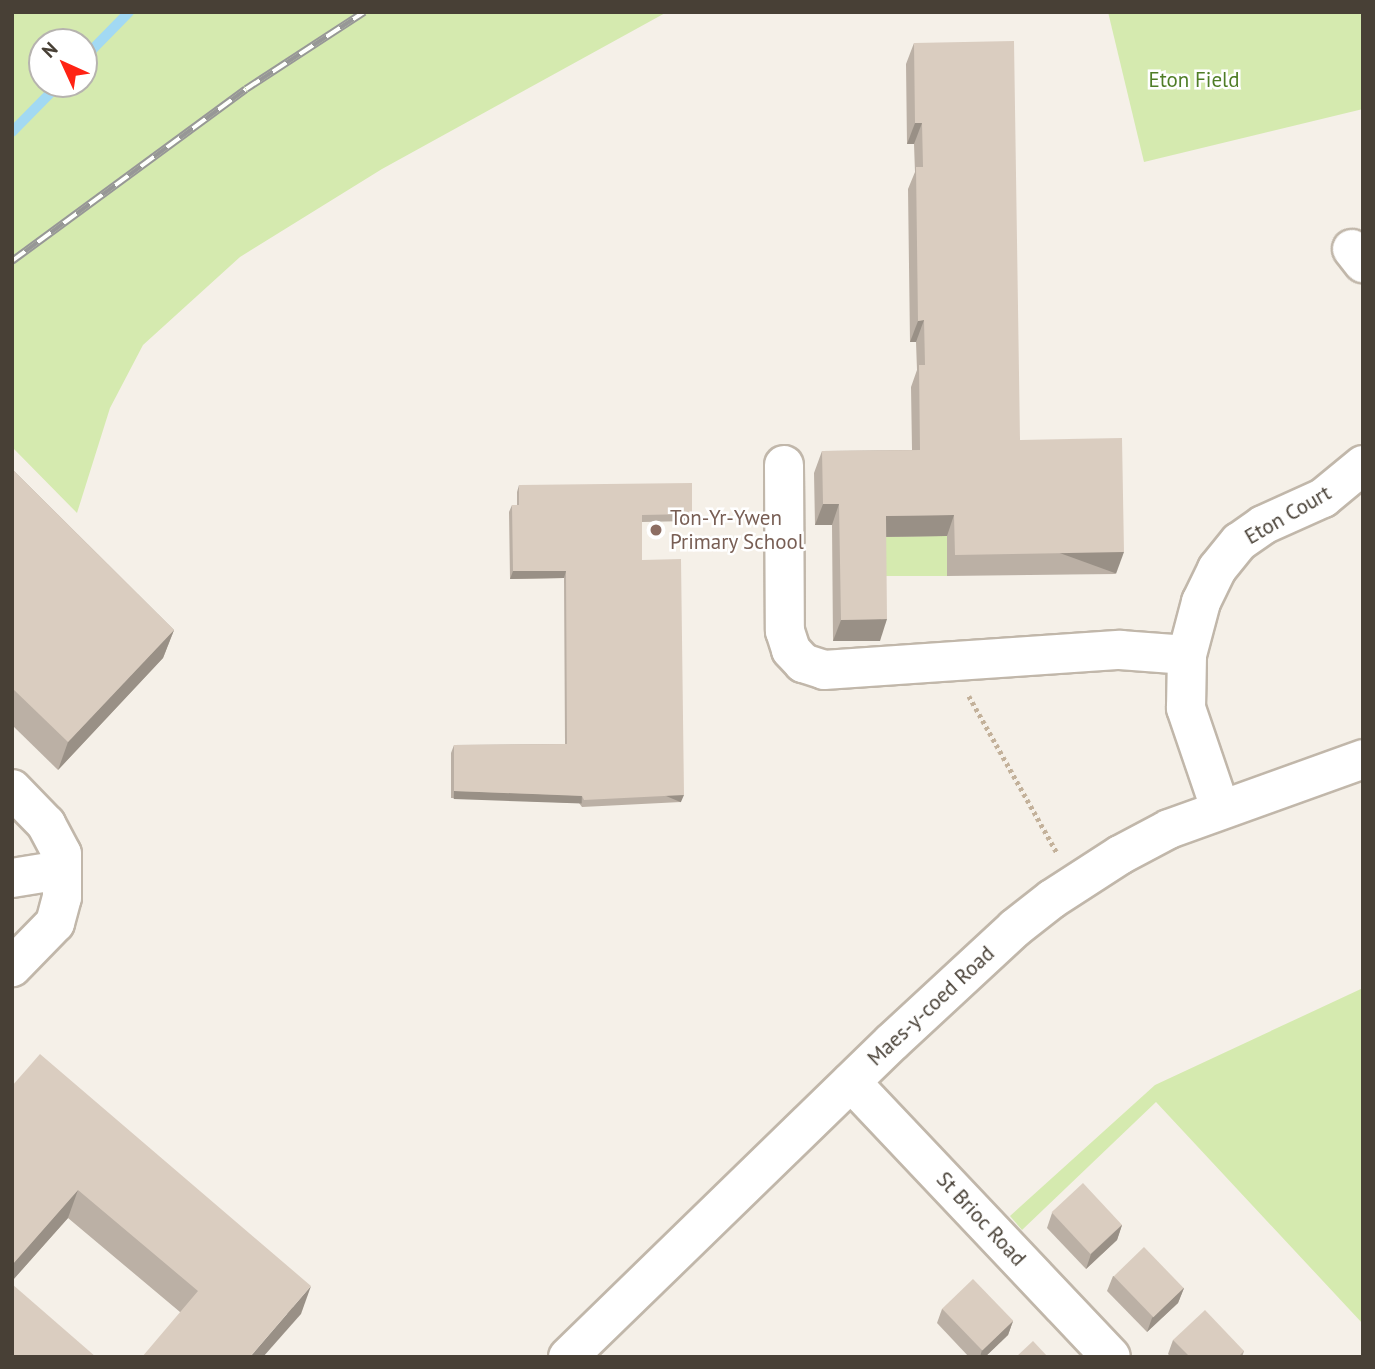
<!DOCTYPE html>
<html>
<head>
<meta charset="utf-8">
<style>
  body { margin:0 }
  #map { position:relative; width:1375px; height:1369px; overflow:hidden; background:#f5f0e8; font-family:"PT Sans",sans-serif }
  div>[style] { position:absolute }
  .green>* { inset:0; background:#d5eaaf; transform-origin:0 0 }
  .stream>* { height:10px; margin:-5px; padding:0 5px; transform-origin:5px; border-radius:5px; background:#a2d9f3 }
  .path>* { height:4.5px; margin-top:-2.25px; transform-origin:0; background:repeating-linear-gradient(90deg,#c3b19a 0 3.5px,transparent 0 7px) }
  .roads { filter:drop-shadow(2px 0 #c1b7aa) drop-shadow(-2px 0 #c1b7aa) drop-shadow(0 2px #c1b7aa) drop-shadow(0 -2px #c1b7aa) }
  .minor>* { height:38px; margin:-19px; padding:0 19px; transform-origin:19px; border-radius:19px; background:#fff }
  .rail>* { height:8px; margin-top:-4px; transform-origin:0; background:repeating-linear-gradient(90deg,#fff 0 16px,#979797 0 32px); box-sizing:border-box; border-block:2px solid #979797 }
  .wall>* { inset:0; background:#bbb0a5 }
  .shaded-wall>* { inset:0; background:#999086; transform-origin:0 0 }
  .building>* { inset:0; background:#dacdc0; transform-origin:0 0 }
  .dots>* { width:19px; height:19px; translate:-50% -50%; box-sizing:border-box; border:4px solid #fff; border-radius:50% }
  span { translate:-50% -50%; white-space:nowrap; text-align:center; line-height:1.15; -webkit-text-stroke:5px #fff; paint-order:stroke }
  .park-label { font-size:21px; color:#4f7d26 }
  .street-label { font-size:21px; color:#484036 }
  .education-label { font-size:21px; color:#785e54 }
  .left { translate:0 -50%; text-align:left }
  .frame { position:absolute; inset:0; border:14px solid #484036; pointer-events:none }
  .north { position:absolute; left:28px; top:28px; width:70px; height:70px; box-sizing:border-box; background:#fff; border:2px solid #b6b3af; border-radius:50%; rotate:315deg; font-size:19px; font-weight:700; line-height:28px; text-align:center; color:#484036 }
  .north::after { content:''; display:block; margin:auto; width:24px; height:32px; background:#ff2314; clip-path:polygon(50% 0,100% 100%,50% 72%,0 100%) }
</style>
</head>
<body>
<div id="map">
  <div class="green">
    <i style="clip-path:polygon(evenodd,12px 12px,667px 12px,382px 169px,240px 257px,143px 345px,110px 408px,77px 513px,12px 447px,12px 12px,42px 42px,84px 42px,84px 84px,42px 84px,42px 42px)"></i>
    <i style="clip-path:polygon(1108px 12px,1363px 12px,1363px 109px,1144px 162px)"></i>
    <i style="left:947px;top:536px;width:40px;height:69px;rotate:90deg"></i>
    <i style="clip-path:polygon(1363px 988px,1363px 1324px,1156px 1102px,1022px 1230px,1010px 1216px,1155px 1085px)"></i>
  </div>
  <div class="stream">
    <i style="left:84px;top:58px;width:64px;rotate:-45.6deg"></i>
    <i style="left:12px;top:132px;width:67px;rotate:-45.6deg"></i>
  </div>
  <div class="path">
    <i style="left:969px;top:696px;width:180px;rotate:60.7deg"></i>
  </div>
  <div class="roads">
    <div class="minor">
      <i style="left:1352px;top:249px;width:18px;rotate:52deg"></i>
      <i style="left:784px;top:465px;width:166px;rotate:89.7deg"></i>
      <i style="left:785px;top:631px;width:20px;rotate:72deg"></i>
      <i style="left:791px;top:650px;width:18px;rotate:47deg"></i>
      <i style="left:803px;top:663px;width:22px;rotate:18deg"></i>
      <i style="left:824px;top:670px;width:297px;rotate:-3.9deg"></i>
      <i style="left:1120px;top:650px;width:67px;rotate:4.3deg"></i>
      <i style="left:12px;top:789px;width:49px;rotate:45.8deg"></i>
      <i style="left:46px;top:824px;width:34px;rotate:62deg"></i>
      <i style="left:62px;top:854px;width:43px;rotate:90deg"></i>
      <i style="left:62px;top:897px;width:27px;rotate:105deg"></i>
      <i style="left:55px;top:923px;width:62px;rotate:134.3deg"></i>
      <i style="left:1220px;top:808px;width:106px;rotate:-108.8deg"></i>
      <i style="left:1186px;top:708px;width:53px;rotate:-88.9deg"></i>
      <i style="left:1187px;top:655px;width:55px;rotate:-75.2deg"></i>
      <i style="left:1201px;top:602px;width:37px;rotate:-64deg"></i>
      <i style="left:1217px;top:569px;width:35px;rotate:-51deg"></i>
      <i style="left:1239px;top:542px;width:29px;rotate:-35deg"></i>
      <i style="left:1263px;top:525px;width:66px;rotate:-24.2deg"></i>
      <i style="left:1323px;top:498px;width:52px;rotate:-39.5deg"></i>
      <i style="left:12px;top:878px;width:50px;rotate:-9.3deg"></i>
      <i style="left:851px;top:1082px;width:378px;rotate:46.6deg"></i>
      <i style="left:568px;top:1357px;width:452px;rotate:-44.2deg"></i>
      <i style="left:892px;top:1042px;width:168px;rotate:-42.8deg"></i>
      <i style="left:1015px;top:928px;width:47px;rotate:-38.1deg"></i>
      <i style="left:1052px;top:899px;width:81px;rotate:-32.9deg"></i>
      <i style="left:1120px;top:855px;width:55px;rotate:-28deg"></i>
      <i style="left:1169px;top:829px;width:206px;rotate:-19.8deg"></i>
    </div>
  </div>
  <div class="rail">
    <i style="left:12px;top:261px;width:290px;rotate:-36.3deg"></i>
    <i style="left:246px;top:89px;width:141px;rotate:-33.1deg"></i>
  </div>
  <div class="wall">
    <i style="clip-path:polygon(914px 43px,1020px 440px,1116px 574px,947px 576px,947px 536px,886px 537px,880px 641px,833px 641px,832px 525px,815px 525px,814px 473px,822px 451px,912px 450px,911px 387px,917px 370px,916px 342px,910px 342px,908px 189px,915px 172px,914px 144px,907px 144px,906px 64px)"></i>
    <i style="clip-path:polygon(12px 469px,174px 630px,163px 658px,58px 770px,12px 725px)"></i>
    <i style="clip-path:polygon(519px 485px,692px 514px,689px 521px,642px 522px,642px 560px,681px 802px,582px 807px,579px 803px,451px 798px,451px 753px,454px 745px,565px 744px,564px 578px,510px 579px,509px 512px,512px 505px,517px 505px,517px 492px)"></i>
    <i style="clip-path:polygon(12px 1086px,301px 1314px,180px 1312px,68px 1218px,12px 1281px)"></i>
    <i style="clip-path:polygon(1052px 1213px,1122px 1225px,1117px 1240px,1086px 1269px,1047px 1228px)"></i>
    <i style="clip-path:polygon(1113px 1276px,1184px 1288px,1178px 1303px,1147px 1332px,1107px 1291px)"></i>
    <i style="clip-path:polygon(942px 1309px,1013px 1321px,1008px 1335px,985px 1357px,969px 1357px,937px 1323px)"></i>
    <i style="clip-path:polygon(1173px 1340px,1244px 1351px,1242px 1357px,1171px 1357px,1168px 1354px)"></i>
  </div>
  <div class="shaded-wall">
    <i style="clip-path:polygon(915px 123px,922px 123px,914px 144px,907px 144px)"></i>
    <i style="clip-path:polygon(924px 320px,916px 342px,910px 342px,918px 321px)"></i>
    <i style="clip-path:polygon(823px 504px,839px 504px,832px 525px,815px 525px)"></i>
    <i style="left:692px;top:514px;width:8px;height:50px;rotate:113deg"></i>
    <i style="clip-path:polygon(954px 515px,947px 536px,878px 537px,886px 516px)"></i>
    <i style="left:1124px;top:552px;width:23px;height:169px;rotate:110deg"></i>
    <i style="clip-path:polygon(513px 571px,566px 571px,564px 578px,510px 579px)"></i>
    <i style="clip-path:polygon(887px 619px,880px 641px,833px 641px,841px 620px)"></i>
    <i style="clip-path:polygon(174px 630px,163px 658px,58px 770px,68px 742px)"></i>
    <i style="left:454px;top:791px;width:128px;height:8px;rotate:2deg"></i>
    <i style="left:684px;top:795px;width:8px;height:100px;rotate:113deg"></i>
    <i style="clip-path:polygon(78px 1190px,68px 1218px,12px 1281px,12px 1265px)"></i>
    <i style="clip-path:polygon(1122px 1225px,1117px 1240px,1086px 1269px,1091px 1254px)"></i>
    <i style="clip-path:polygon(311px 1286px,301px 1314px,263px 1357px,250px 1357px)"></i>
    <i style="clip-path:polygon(1184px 1288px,1178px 1303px,1147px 1332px,1152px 1318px)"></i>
    <i style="clip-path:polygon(1013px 1321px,1008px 1335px,985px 1357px,980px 1357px,982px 1350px)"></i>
  </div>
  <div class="building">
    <i style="clip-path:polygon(1014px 41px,1020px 440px,1122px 438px,1124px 552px,955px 555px,954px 515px,886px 516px,887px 619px,841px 620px,839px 504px,823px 504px,822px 451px,920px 450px,919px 365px,925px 365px,924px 320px,918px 321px,916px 167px,923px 167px,922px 123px,915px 123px,914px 43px)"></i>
    <i style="clip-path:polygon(12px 469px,174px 630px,68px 742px,12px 688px)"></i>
    <i style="clip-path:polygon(692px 483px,692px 514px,642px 515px,642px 560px,681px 559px,684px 795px,584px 800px,582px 796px,454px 791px,454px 745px,567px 744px,566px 571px,513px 571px,512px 505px,519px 505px,519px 485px)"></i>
    <i style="clip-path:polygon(40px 1054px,311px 1286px,250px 1357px,142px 1357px,198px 1291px,78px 1190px,12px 1265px,12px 1086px)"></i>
    <i style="left:1083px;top:1183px;width:57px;height:43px;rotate:47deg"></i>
    <i style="left:1144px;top:1247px;width:57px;height:42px;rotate:46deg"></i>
    <i style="left:973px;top:1279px;width:58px;height:43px;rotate:46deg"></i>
    <i style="clip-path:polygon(12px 1284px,96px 1357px,12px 1357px)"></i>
    <i style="clip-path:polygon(1205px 1310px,1244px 1351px,1238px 1357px,1190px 1357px,1173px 1340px)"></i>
    <i style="clip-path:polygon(1033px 1341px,1048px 1357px,1016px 1357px)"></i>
  </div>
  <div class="dots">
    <i style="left:656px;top:530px;background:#8d6e63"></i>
  </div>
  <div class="park-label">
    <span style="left:1194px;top:80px">Eton Field</span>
  </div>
  <div class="street-label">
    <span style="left:1288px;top:515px;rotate:-30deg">Eton Court</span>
    <span style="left:931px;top:1006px;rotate:-43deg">Maes-y-coed Road</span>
    <span style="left:981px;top:1219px;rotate:47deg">St Brioc Road</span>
  </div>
  <div class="education-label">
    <span class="left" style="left:670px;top:530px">Ton-Yr-Ywen<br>Primary School</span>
  </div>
  <div class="frame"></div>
  <div class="north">N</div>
</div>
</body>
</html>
